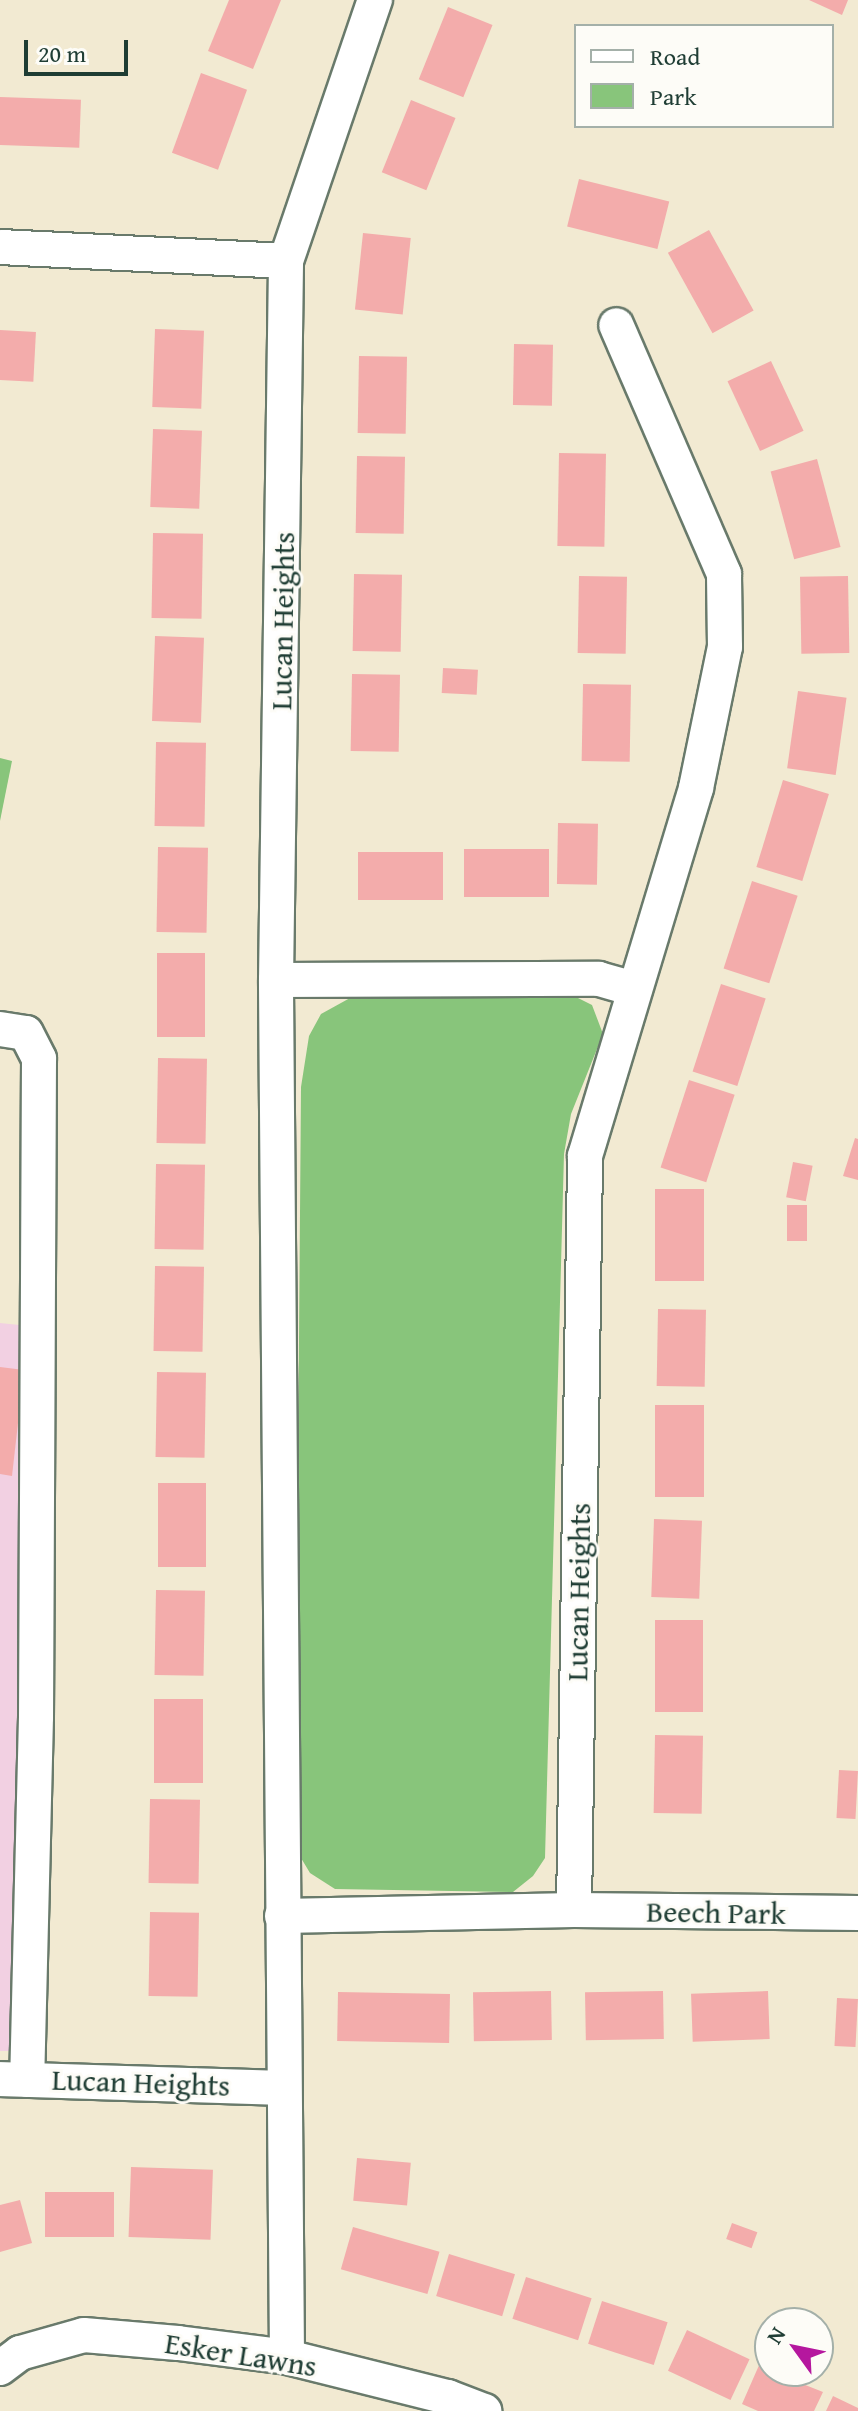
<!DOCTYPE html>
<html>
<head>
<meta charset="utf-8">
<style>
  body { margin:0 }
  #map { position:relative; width:858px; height:2411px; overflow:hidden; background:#f2ead2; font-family:"Gentium Book Plus",serif }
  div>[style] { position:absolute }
  .built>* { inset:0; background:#f2d0e2 }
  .green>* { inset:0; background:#88c57b }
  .building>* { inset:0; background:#f3acab; transform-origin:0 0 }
  .roads { filter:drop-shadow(2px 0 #697a6b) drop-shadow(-2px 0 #697a6b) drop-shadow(0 2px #697a6b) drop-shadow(0 -2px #697a6b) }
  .minor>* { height:34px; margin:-17px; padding:0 17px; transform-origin:17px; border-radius:17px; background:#fff }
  span { translate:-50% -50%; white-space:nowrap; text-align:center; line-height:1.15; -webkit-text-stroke:6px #fdfcf7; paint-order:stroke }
  .street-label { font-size:30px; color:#1f3d34 }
  .legend { position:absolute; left:574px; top:24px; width:260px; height:104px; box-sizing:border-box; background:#fdfcf7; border:2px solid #a4b0a9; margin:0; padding:10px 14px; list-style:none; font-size:24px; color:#1f3d34 }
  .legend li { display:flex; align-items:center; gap:16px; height:40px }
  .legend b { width:40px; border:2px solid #a4b0a9 }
  .north { position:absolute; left:754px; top:2307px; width:80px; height:80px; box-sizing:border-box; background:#fdfcf7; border:2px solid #a4b0a9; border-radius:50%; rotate:303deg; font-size:22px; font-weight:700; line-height:32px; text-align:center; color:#1f3d34 }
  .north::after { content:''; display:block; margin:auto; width:28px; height:36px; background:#b5179e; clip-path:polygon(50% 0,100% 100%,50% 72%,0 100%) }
  .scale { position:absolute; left:24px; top:40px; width:104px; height:36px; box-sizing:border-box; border:4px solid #1f3d34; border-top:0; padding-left:10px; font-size:24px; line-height:28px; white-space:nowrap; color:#1f3d34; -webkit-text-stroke:6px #fdfcf7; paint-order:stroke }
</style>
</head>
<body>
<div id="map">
  <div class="built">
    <i style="clip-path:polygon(0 1323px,29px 1326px,12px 2051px,0 2051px)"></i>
  </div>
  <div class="green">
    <i style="clip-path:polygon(0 758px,12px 761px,0 821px)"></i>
    <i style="clip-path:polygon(568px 993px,592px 1005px,603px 1034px,571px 1114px,564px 1154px,545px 1858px,533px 1876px,513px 1892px,335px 1889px,310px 1873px,295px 1848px,301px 1087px,309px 1036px,321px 1014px,350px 998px)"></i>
  </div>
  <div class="building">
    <i style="clip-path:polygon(229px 0,281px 0,253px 69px,208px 51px)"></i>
    <i style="clip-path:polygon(809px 0,848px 0,842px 15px)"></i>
    <i style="left:448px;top:7px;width:48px;height:78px;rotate:22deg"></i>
    <i style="left:201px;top:73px;width:49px;height:85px;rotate:20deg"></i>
    <i style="left:0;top:97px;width:81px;height:48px;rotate:2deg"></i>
    <i style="left:411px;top:100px;width:48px;height:78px;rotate:22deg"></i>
    <i style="left:579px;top:179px;width:93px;height:49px;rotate:14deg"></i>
    <i style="left:709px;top:230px;width:92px;height:47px;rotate:61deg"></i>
    <i style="left:363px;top:233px;width:48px;height:77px;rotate:6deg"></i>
    <i style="left:155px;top:329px;width:49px;height:78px;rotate:2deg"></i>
    <i style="left:0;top:330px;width:36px;height:50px;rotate:3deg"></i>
    <i style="left:514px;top:344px;width:39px;height:61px;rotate:1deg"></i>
    <i style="left:359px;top:356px;width:48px;height:77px;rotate:1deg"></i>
    <i style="left:771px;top:361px;width:77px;height:48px;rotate:65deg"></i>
    <i style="left:153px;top:429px;width:49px;height:78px;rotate:2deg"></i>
    <i style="left:559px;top:453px;width:47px;height:93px;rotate:1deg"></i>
    <i style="left:357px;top:456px;width:48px;height:77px;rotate:1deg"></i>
    <i style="left:817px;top:459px;width:91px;height:48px;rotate:75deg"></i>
    <i style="left:153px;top:533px;width:50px;height:85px;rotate:1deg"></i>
    <i style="left:354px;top:574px;width:48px;height:77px;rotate:1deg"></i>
    <i style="left:579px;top:576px;width:48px;height:77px;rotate:1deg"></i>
    <i style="left:848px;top:576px;width:77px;height:48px;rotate:89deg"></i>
    <i style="left:155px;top:636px;width:49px;height:85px;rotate:2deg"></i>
    <i style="left:443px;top:668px;width:35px;height:25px;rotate:3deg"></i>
    <i style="left:352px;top:674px;width:48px;height:77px;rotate:1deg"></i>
    <i style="left:583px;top:684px;width:48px;height:77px;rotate:1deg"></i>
    <i style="left:798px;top:691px;width:49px;height:78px;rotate:8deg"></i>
    <i style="left:156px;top:742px;width:50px;height:84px;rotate:1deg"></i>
    <i style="left:783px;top:780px;width:48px;height:91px;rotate:17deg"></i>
    <i style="left:558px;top:823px;width:40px;height:61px;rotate:1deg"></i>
    <i style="left:158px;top:847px;width:50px;height:85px;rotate:1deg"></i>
    <i style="left:464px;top:849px;width:85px;height:48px"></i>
    <i style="left:358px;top:852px;width:85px;height:48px"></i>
    <i style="left:752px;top:881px;width:48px;height:92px;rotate:18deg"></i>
    <i style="left:157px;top:953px;width:48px;height:84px"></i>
    <i style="left:721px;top:984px;width:47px;height:92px;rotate:18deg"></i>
    <i style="left:158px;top:1058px;width:49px;height:85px;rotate:1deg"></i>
    <i style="left:689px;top:1080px;width:48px;height:92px;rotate:18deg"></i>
    <i style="clip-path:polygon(855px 1138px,858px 1139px,858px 1180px,843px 1176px)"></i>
    <i style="left:793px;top:1162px;width:20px;height:36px;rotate:11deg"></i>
    <i style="left:156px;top:1164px;width:49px;height:85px;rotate:1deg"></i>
    <i style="left:655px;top:1189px;width:49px;height:92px"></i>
    <i style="left:807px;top:1205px;width:36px;height:20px;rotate:90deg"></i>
    <i style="left:155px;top:1266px;width:49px;height:85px;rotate:1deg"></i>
    <i style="left:658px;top:1309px;width:48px;height:77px;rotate:1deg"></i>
    <i style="clip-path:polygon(0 1367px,24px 1370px,12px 1476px,0 1474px)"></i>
    <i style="left:157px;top:1372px;width:49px;height:85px;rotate:1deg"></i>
    <i style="left:655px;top:1405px;width:49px;height:92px"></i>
    <i style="left:158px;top:1483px;width:48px;height:84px"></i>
    <i style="left:654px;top:1519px;width:48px;height:78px;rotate:2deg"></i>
    <i style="left:156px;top:1590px;width:49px;height:85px;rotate:1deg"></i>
    <i style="left:655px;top:1620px;width:48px;height:92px"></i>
    <i style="left:154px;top:1699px;width:49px;height:84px"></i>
    <i style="left:655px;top:1735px;width:48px;height:78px;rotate:1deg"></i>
    <i style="left:839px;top:1770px;width:19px;height:48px;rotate:3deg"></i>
    <i style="left:150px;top:1799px;width:50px;height:84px;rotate:1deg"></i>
    <i style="left:150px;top:1912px;width:49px;height:84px;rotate:1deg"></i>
    <i style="left:551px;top:1991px;width:49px;height:78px;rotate:89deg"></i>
    <i style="left:663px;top:1991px;width:48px;height:78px;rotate:89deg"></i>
    <i style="left:768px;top:1991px;width:48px;height:77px;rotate:88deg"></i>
    <i style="left:338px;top:1992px;width:112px;height:49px;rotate:1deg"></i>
    <i style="left:837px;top:1998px;width:21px;height:48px;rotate:3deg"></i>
    <i style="left:357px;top:2158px;width:54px;height:43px;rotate:5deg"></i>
    <i style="left:131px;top:2167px;width:82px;height:70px;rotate:2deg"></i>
    <i style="left:45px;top:2192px;width:69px;height:45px"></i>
    <i style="clip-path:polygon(20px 2200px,32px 2243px,0 2252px,0 2205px)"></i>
    <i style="left:732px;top:2223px;width:27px;height:17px;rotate:20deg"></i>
    <i style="left:353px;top:2227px;width:90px;height:44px;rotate:16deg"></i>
    <i style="left:449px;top:2254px;width:69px;height:44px;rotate:17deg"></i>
    <i style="left:526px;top:2277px;width:69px;height:44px;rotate:18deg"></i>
    <i style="left:602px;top:2301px;width:69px;height:45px;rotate:18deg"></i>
    <i style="left:687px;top:2330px;width:69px;height:45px;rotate:25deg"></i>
    <i style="clip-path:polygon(760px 2363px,770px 2371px,823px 2392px,814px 2411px,758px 2411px,742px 2404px)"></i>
    <i style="clip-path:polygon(833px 2396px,858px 2408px,858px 2411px,826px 2411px)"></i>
  </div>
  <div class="roads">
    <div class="minor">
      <i style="left:0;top:247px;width:286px;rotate:2.8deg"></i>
      <i style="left:276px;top:980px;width:323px;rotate:-0.2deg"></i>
      <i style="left:599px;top:979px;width:36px;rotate:16deg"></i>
      <i style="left:0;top:1029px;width:26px;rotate:9deg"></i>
      <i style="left:26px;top:1033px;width:29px;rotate:63deg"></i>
      <i style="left:39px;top:1059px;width:658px;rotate:90.26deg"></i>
      <i style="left:36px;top:1717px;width:363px;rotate:91.4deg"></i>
      <i style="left:574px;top:1910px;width:284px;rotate:0.6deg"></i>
      <i style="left:282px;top:1916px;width:292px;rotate:-1.2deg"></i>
      <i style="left:574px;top:1910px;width:754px;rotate:-89.16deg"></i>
      <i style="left:585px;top:1156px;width:384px;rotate:-73.2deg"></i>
      <i style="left:696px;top:788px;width:144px;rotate:-78.4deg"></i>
      <i style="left:725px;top:647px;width:73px;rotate:-90.8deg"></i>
      <i style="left:724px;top:574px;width:271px;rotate:-113.4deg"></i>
      <i style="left:0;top:2079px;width:283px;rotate:1.8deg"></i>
      <i style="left:287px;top:2357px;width:1377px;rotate:-90.46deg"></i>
      <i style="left:276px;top:980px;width:719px;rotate:-89.2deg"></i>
      <i style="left:286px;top:261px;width:276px;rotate:-71.2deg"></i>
      <i style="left:0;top:2368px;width:25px;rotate:-37deg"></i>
      <i style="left:20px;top:2353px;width:66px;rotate:-15.7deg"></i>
      <i style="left:84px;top:2335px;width:94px;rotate:4.9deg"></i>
      <i style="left:178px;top:2343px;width:110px;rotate:7.3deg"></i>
      <i style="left:287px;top:2357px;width:166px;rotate:14deg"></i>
      <i style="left:448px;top:2397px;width:39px;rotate:21deg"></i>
    </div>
  </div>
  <div class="street-label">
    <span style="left:282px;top:621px;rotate:-89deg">Lucan Heights</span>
    <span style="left:578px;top:1592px;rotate:-89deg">Lucan Heights</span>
    <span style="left:716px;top:1912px;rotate:1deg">Beech Park</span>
    <span style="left:141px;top:2082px;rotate:2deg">Lucan Heights</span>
    <span style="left:241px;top:2354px;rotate:9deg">Esker Lawns</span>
  </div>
  <ul class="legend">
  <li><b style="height:10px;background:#fff"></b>Road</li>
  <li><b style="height:22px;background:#88c57b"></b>Park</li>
  </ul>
  <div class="north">N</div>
  <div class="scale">20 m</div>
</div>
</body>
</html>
